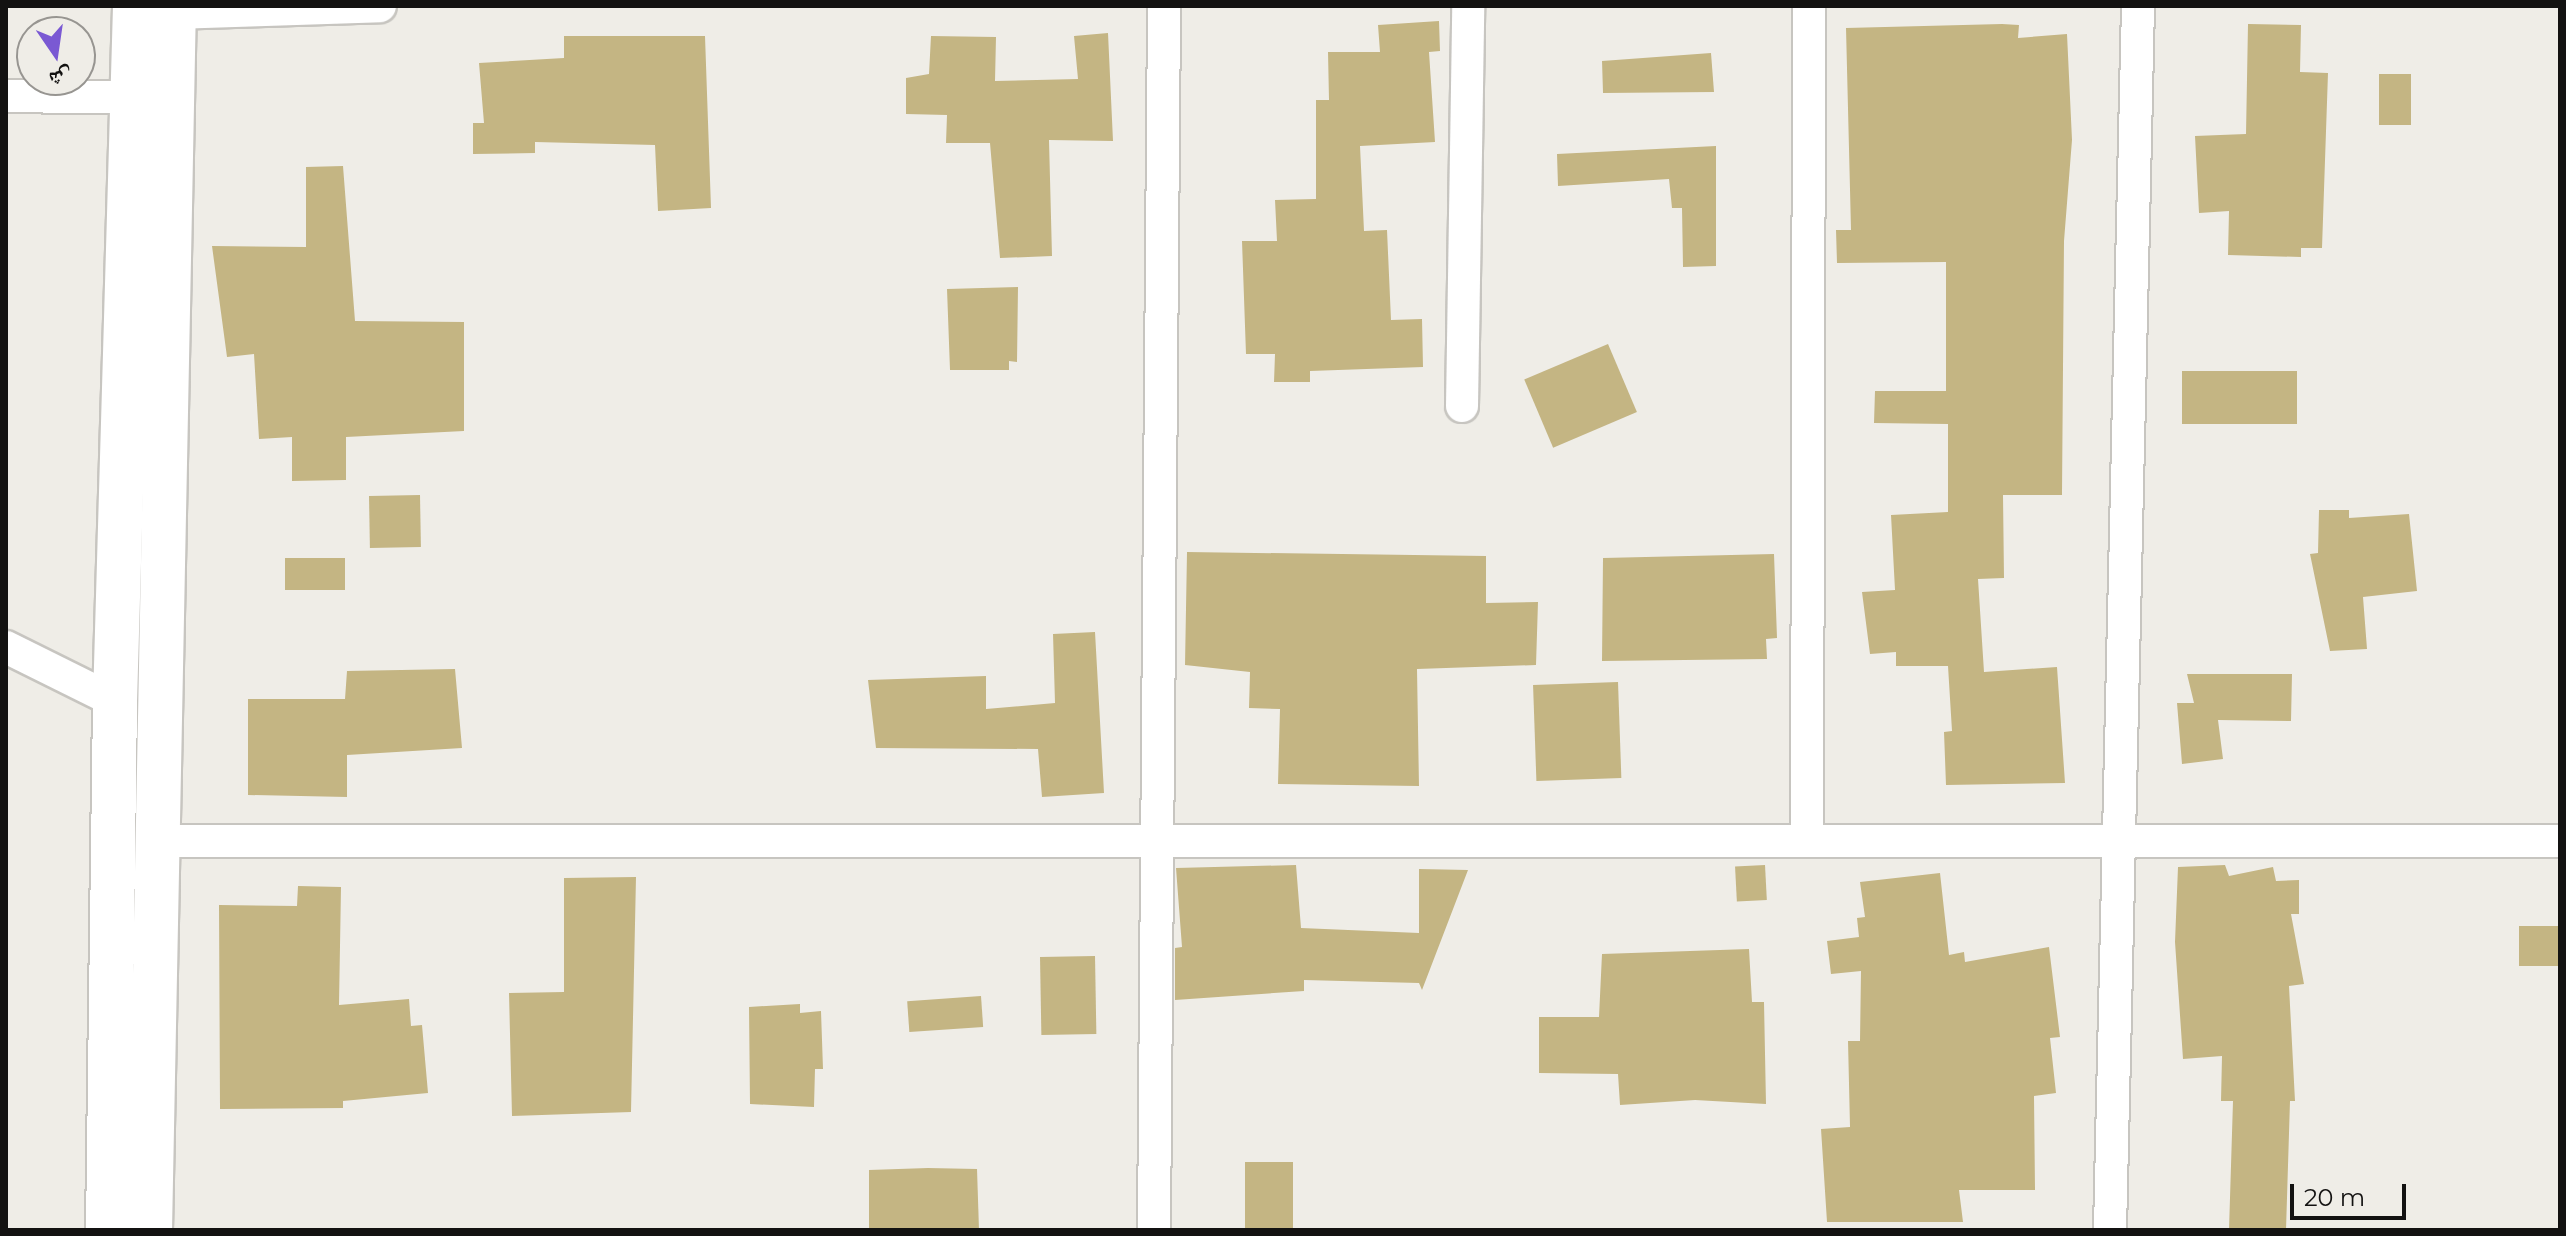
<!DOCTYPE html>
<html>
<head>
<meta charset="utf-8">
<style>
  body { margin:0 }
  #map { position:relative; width:2566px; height:1236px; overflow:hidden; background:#efede7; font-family:Montserrat,"Noto Naskh Arabic",sans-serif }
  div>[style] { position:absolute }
  .building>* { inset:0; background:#c4b583; transform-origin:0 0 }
  .roads { filter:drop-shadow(2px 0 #c7c5c0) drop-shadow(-2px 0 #c7c5c0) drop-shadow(0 2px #c7c5c0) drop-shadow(0 -2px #c7c5c0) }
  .street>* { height:32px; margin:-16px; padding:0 16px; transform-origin:16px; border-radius:16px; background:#fff }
  .secondary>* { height:44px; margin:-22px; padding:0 22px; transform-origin:22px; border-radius:22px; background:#fff }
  span { translate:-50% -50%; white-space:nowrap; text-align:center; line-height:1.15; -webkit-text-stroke:7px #efede7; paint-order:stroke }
  .frame { position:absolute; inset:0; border:8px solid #131211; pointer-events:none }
  .north { position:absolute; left:16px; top:16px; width:80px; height:80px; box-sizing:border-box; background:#efede7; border:2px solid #979591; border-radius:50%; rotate:167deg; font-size:22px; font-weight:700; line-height:32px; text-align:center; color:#131211 }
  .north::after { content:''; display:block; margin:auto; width:28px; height:36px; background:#7a59d3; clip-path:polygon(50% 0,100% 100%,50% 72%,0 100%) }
  .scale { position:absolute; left:2290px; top:1184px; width:116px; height:36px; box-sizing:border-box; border:4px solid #131211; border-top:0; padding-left:10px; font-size:24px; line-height:28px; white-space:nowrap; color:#131211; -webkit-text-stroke:6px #efede7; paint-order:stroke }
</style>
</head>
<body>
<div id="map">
  <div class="building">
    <i style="clip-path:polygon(1439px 21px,1440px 51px,1429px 52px,1435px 142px,1360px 146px,1364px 231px,1387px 230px,1391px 320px,1422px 319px,1423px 367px,1310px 371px,1310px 382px,1274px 382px,1275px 354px,1246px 354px,1242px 241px,1277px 241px,1275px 200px,1316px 199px,1316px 100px,1329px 100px,1328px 52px,1380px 52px,1378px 25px)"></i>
    <i style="clip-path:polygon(2002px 24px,2019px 25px,2018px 38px,2067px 34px,2072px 140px,2064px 241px,2062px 495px,2003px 495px,2004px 578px,1978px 579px,1984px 672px,2057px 667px,2065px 783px,1946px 785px,1944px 732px,1952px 731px,1948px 666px,1896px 666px,1896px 652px,1870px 654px,1862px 592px,1895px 590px,1891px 515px,1948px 512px,1948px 424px,1874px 423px,1875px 391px,1946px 391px,1946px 262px,1837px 263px,1836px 230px,1851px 230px,1846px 28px)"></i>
    <i style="clip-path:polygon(2248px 24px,2301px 25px,2300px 72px,2328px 73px,2322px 248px,2301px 248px,2301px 257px,2228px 255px,2229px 211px,2199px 213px,2195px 136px,2246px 134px)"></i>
    <i style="clip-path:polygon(1108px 33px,1113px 141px,1049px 140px,1052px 256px,1000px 258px,990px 143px,946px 143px,947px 115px,906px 114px,906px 78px,929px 74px,931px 36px,996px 37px,995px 81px,1078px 79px,1074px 36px)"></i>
    <i style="clip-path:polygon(564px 36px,705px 36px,711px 208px,658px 211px,655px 145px,535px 142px,535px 153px,473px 154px,473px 123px,484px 123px,479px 63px,564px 58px)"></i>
    <i style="clip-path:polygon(1711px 53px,1714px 92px,1603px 93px,1602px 61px)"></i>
    <i style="left:2379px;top:74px;width:32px;height:51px"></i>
    <i style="clip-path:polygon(1716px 146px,1716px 266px,1683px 267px,1682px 208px,1672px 208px,1669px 179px,1558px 186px,1557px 154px)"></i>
    <i style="clip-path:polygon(343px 166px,355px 321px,464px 322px,464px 431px,346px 437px,346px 480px,292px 481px,292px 437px,259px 439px,254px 354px,227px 357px,212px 246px,306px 247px,306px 167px)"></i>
    <i style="clip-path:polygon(1018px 287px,1017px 362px,1009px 361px,1009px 370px,950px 370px,947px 289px)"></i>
    <i style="left:1608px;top:344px;width:74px;height:91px;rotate:67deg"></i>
    <i style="left:2182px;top:371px;width:115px;height:53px"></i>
    <i style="left:420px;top:495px;width:52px;height:51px;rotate:89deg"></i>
    <i style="clip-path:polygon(2319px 510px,2349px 510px,2349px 518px,2409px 514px,2417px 591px,2363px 597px,2367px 649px,2330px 651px,2310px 554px,2318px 553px)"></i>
    <i style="clip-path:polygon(1187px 552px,1486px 556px,1486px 603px,1538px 602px,1536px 665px,1417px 669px,1419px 786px,1278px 784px,1280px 709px,1249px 708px,1250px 672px,1185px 665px)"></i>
    <i style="clip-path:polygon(1774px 554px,1777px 638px,1766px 639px,1767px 659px,1602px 661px,1603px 558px)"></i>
    <i style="left:345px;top:558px;width:32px;height:60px;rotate:90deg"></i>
    <i style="clip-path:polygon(1095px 632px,1104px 793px,1042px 797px,1038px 749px,876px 748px,868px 680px,986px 676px,986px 709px,1055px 703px,1053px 634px)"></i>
    <i style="clip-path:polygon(455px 669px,462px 748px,347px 755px,347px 797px,248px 795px,248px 699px,345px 699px,347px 671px)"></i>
    <i style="clip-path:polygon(2187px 674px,2292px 674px,2291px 721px,2218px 720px,2223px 759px,2182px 764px,2177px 703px,2194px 703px)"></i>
    <i style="left:1618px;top:682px;width:96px;height:85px;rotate:88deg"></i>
    <i style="clip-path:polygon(1296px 865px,1301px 928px,1419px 933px,1419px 869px,1468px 870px,1422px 990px,1419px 983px,1304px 980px,1304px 991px,1175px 1000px,1175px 948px,1182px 947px,1176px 868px)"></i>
    <i style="left:1765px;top:865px;width:35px;height:30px;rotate:87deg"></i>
    <i style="clip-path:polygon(2225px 865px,2229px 876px,2273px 867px,2276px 881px,2299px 880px,2299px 914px,2291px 914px,2304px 984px,2289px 986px,2295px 1101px,2290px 1101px,2286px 1230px,2229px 1230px,2233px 1101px,2221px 1101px,2222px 1056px,2183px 1059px,2175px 942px,2178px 867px)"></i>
    <i style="clip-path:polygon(1940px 873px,1949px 955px,1964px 952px,1965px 962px,2049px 947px,2060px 1037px,2050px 1038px,2056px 1093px,2034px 1096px,2035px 1190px,1959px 1190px,1963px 1222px,1827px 1222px,1821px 1129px,1850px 1127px,1848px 1041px,1860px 1041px,1861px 971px,1831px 974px,1827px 941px,1859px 937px,1857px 918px,1865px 917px,1860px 882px)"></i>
    <i style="clip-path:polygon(636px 877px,631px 1112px,512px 1116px,509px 993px,564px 992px,564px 878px)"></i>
    <i style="clip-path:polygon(298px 886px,341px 887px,339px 1005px,409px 999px,411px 1026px,422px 1025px,428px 1093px,343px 1101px,343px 1108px,220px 1109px,219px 905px,297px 906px)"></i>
    <i style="left:2560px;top:926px;width:40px;height:41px;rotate:90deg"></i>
    <i style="clip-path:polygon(1749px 949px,1752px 1002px,1764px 1002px,1766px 1104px,1695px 1100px,1620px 1105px,1618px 1074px,1539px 1073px,1539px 1017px,1599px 1017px,1602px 954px)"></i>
    <i style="left:1095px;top:956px;width:78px;height:55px;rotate:89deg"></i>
    <i style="left:981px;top:996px;width:31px;height:74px;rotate:86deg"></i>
    <i style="clip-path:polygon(800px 1004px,800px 1013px,821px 1011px,823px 1069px,815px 1069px,814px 1107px,750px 1104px,749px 1007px)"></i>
    <i style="left:1245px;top:1162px;width:48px;height:68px"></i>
    <i style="clip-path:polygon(928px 1168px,977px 1169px,979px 1230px,869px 1230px,869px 1170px)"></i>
  </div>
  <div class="roads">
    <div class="street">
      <i style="left:174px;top:13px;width:206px;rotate:-1.9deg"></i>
      <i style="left:6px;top:96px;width:148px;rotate:0.8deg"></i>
      <i style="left:1462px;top:406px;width:400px;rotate:-89.1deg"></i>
      <i style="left:6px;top:647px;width:122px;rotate:26.4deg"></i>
      <i style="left:1807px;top:839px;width:833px;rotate:-89.86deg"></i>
      <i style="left:159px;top:841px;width:2401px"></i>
      <i style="left:1154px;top:1230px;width:1224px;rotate:-89.53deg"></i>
      <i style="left:2110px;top:1230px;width:1224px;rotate:-88.69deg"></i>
    </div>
    <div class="secondary">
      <i style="left:108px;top:1230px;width:529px;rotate:-89.24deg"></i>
      <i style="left:115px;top:701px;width:695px;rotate:-88.35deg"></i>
      <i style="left:150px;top:1230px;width:1224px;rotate:-88.88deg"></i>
    </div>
  </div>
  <div class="frame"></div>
  <div class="north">ش</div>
  <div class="scale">20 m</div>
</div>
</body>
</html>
